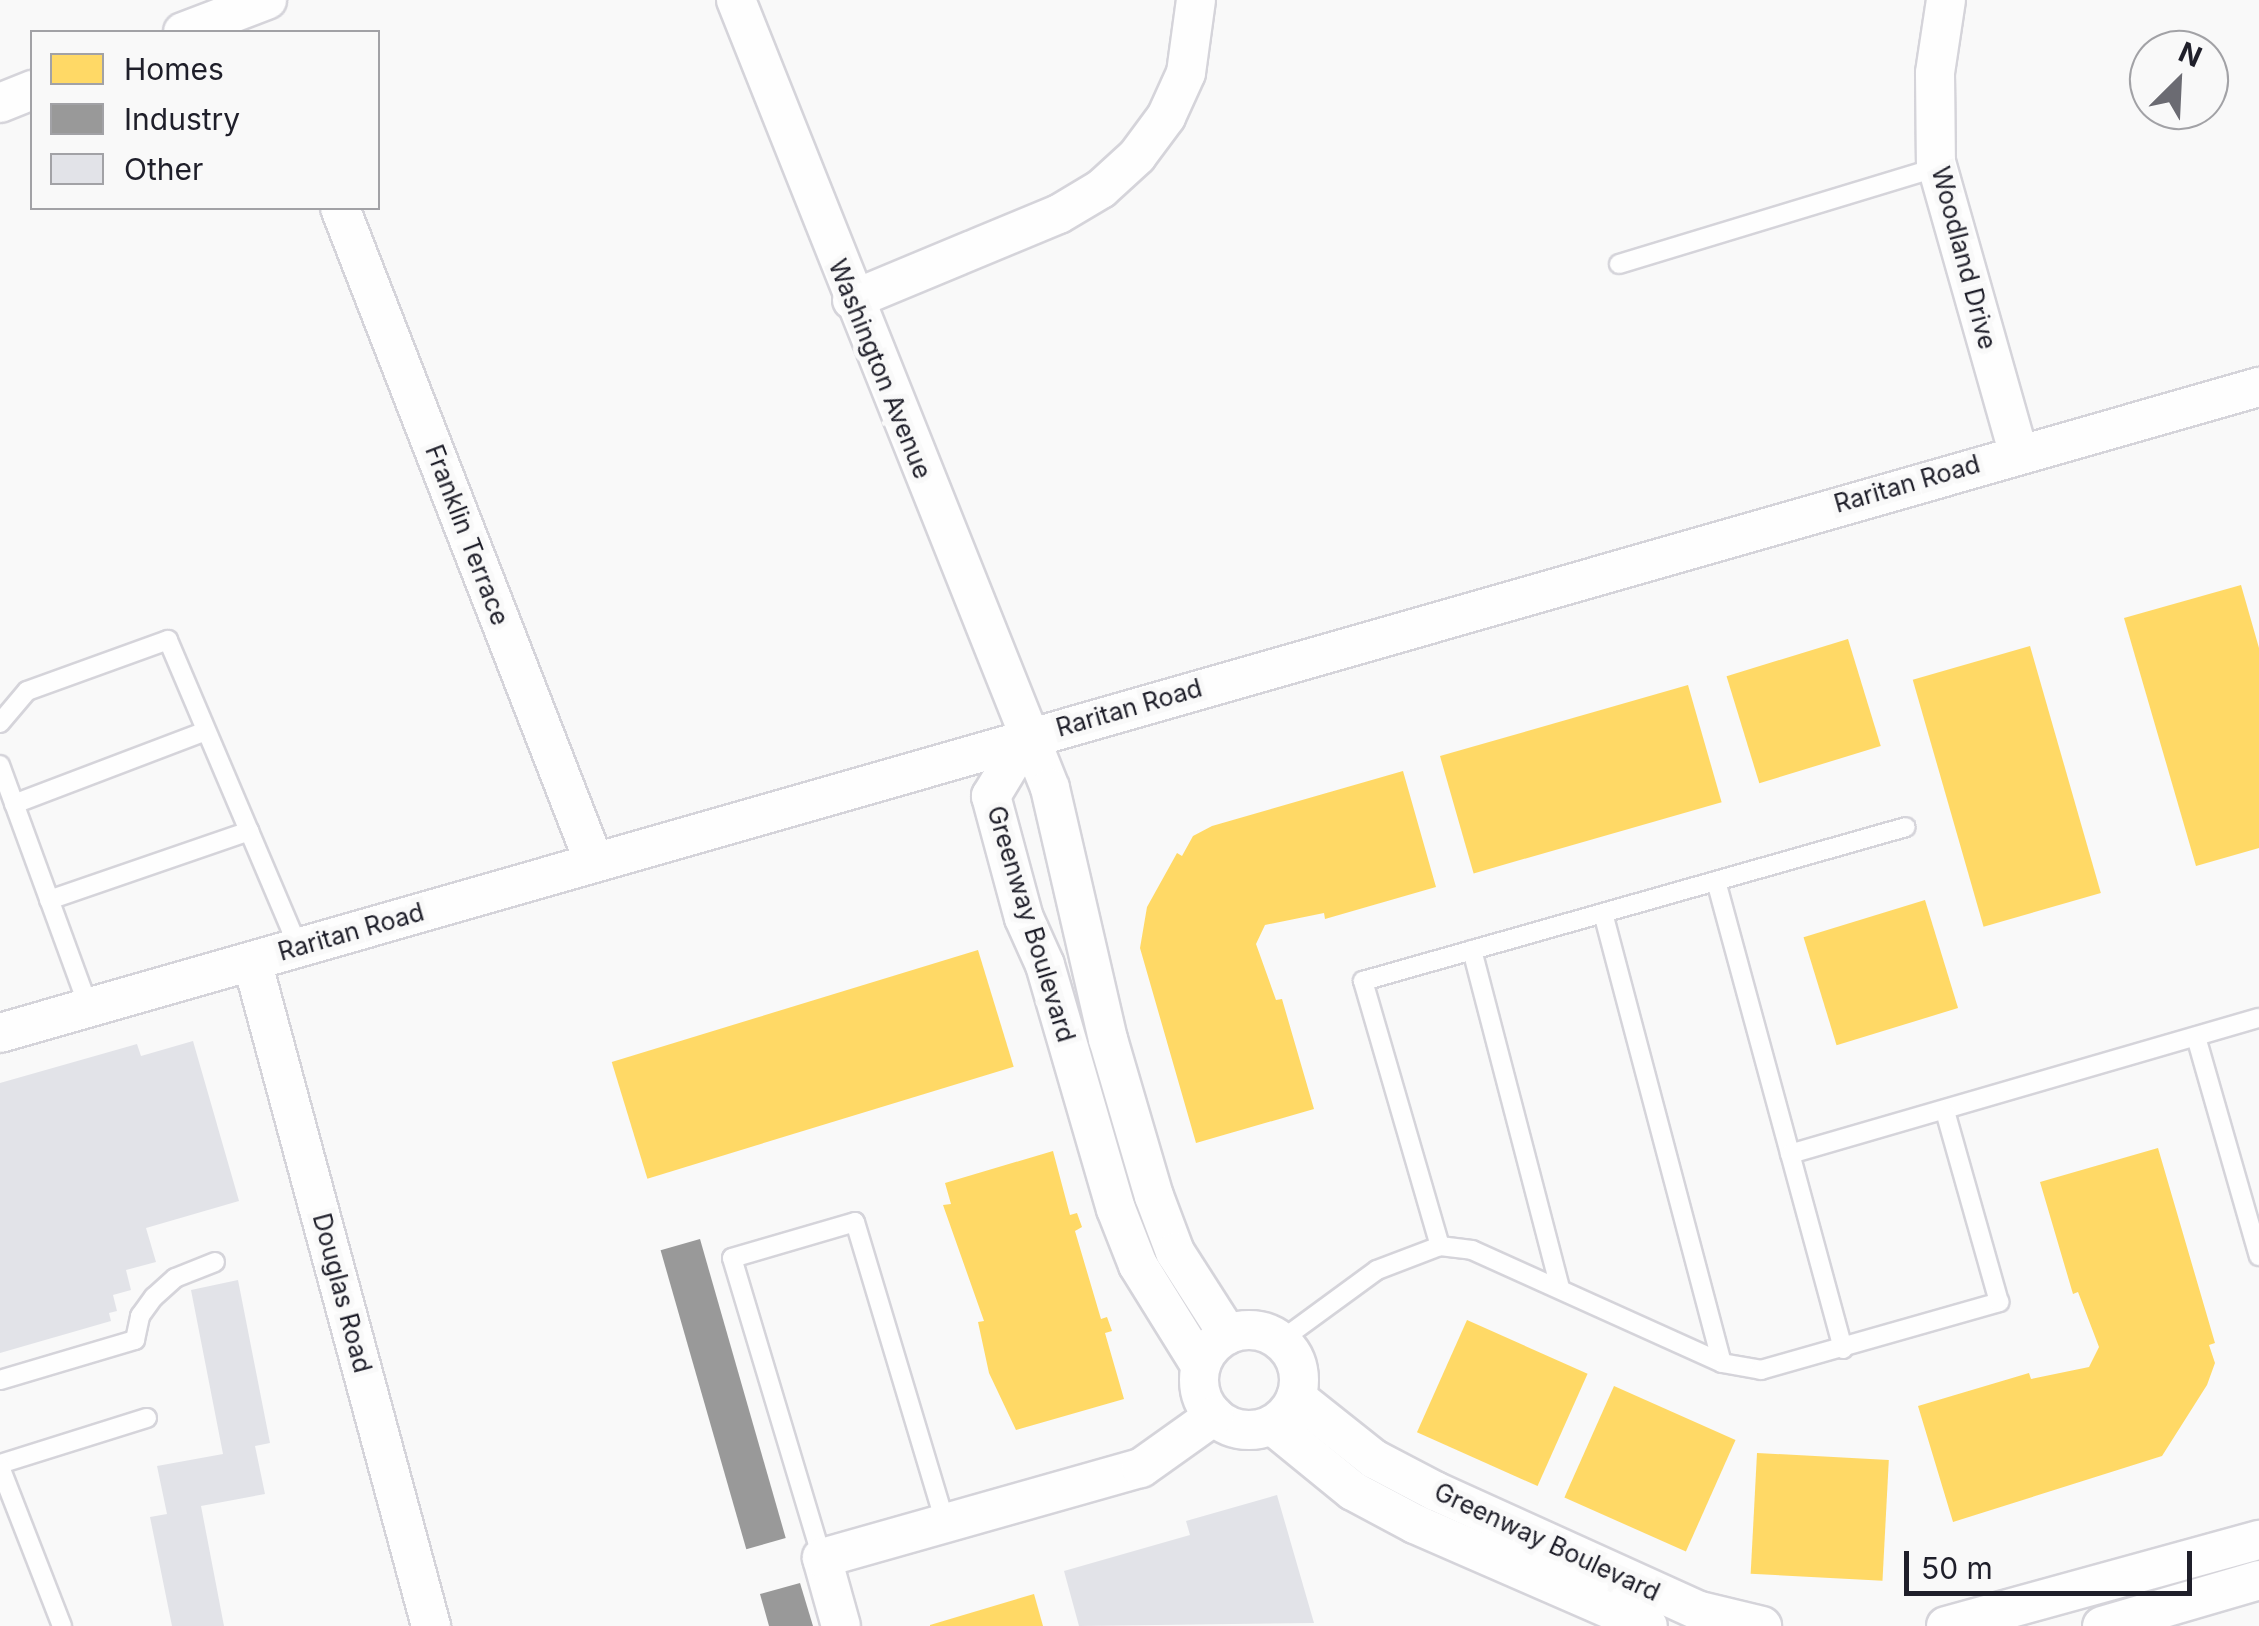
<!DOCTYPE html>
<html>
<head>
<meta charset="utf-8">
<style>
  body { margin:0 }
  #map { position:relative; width:2259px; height:1626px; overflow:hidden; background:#f9f9f9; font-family:Inter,sans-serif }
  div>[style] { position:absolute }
  .homes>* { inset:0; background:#ffd966; transform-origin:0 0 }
  .industry>* { inset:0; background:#999; transform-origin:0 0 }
  .building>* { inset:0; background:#e2e3e8 }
  .roads { filter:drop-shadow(2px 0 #d5d4da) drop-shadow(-2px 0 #d5d4da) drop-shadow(0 2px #d5d4da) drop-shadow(0 -2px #d5d4da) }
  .lane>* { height:18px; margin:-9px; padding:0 9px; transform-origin:9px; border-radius:9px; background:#fefefe }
  .street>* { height:38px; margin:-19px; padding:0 19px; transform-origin:19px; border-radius:19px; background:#fefefe }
  .street>.ring { margin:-19px; padding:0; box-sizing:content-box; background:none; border:38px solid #fefefe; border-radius:50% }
  span { translate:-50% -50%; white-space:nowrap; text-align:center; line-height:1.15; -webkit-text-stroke:10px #f9f9f9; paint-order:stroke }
  .street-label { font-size:25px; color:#1f1f2a }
  .legend { position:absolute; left:30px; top:30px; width:350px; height:180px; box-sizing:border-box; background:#f9f9f9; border:2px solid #a2a2a6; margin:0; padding:12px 18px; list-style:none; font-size:30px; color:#1f1f2a }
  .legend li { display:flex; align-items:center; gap:20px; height:50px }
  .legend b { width:50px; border:2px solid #a2a2a6 }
  .north { position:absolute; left:2129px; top:30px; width:100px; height:100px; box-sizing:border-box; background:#f9f9f9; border:2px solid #a2a2a6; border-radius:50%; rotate:24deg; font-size:28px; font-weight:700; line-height:40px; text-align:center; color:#1f1f2a }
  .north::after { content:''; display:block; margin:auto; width:35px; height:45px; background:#6b6b72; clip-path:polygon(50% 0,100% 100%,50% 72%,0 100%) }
  .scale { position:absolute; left:1904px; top:1551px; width:288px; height:45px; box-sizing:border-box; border:5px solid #1f1f2a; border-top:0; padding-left:12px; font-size:30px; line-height:35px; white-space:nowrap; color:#1f1f2a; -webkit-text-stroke:8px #f9f9f9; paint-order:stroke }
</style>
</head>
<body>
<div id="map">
  <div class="homes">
    <i style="clip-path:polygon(2241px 585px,2259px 648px,2259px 848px,2196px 866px,2124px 618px)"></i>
    <i style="left:1848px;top:639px;width:112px;height:127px;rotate:73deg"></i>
    <i style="left:2030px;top:646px;width:257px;height:122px;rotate:74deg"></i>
    <i style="left:1688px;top:685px;width:122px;height:258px;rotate:74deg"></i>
    <i style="clip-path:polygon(1403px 771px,1436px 887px,1325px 919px,1324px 913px,1265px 925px,1256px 944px,1276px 1000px,1282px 999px,1314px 1109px,1196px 1143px,1140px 948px,1147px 907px,1177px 853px,1182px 856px,1193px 836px,1212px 826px)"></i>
    <i style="left:1925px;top:900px;width:113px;height:127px;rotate:73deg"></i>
    <i style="left:978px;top:950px;width:122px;height:383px;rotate:73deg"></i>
    <i style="clip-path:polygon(2158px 1148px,2215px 1343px,2209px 1345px,2215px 1363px,2207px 1385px,2162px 1456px,1953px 1522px,1918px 1406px,2029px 1373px,2031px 1379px,2089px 1367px,2099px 1347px,2078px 1292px,2073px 1294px,2040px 1182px)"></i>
    <i style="clip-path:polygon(1053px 1151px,1070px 1215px,1077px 1213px,1082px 1227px,1075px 1231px,1101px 1319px,1107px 1317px,1112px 1331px,1105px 1333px,1124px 1399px,1016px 1430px,989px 1373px,978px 1322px,984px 1321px,943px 1205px,951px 1204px,945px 1183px)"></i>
    <i style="left:1467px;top:1320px;width:132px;height:123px;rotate:24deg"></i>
    <i style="left:1614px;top:1386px;width:133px;height:122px;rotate:24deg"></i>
    <i style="left:1757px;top:1453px;width:132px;height:121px;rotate:3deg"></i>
    <i style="clip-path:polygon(1034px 1594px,1043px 1626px,930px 1626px,930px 1625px)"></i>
  </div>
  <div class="industry">
    <i style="left:700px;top:1239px;width:311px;height:41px;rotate:74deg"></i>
    <i style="clip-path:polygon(800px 1583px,813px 1626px,769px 1626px,760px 1594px)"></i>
  </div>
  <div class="building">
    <i style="clip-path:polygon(193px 1041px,239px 1201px,146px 1228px,156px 1262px,126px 1270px,131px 1290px,113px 1295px,117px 1311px,109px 1313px,111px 1321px,0 1353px,0 1083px,137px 1044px,141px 1056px)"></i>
    <i style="clip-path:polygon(238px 1280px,270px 1443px,255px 1446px,265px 1494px,201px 1506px,224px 1626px,172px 1626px,150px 1517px,167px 1514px,157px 1466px,223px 1454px,191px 1290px)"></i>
    <i style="clip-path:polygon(1277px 1495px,1314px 1623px,1079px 1626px,1064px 1571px,1190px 1535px,1186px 1521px)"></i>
  </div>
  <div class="roads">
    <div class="lane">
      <i style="left:1619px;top:264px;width:333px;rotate:-16.9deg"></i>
      <i style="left:0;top:723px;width:42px;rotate:-49.8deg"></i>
      <i style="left:27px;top:691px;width:150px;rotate:-19.9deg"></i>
      <i style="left:168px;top:640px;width:333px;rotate:67deg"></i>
      <i style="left:0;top:765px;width:259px;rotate:69.9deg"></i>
      <i style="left:14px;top:804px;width:205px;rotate:-20.8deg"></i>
      <i style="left:1716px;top:881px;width:485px;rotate:74.8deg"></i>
      <i style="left:49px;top:900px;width:212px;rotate:-19deg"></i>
      <i style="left:1603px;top:913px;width:465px;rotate:75.2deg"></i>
      <i style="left:1472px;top:950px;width:349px;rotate:75.4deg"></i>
      <i style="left:2196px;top:1037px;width:228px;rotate:74deg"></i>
      <i style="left:1790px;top:1154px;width:488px;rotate:-16.2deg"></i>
      <i style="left:1440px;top:1246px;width:276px;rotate:-106.2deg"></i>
      <i style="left:1363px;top:981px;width:564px;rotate:-15.83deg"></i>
      <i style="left:1280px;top:1341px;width:120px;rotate:-36.2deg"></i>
      <i style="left:1377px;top:1270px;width:67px;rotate:-20.9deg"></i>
      <i style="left:1440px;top:1246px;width:32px;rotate:7deg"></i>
      <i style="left:1472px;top:1250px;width:274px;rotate:24.3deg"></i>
      <i style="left:1722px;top:1363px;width:40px;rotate:10deg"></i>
      <i style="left:1761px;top:1370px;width:248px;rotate:-15.9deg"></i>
      <i style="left:1999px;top:1302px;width:198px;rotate:-105.8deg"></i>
      <i style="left:0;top:1380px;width:141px;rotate:-16.5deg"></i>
      <i style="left:135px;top:1340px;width:25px;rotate:-78deg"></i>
      <i style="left:140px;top:1316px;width:24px;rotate:-54deg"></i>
      <i style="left:154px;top:1297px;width:28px;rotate:-42deg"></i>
      <i style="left:175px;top:1278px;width:43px;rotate:-21.8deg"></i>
      <i style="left:0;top:1464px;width:154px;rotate:-17.4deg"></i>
      <i style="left:0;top:1467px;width:171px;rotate:68.7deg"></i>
      <i style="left:822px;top:1558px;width:313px;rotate:-106.7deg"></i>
      <i style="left:732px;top:1258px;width:128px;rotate:-16.3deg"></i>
      <i style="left:855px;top:1222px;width:313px;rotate:73.3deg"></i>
    </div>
    <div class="street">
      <i style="left:736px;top:0;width:848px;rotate:68.27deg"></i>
      <i style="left:1050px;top:788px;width:258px;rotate:77deg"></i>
      <i style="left:1108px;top:1039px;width:164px;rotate:73.7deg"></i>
      <i style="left:1154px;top:1196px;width:60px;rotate:69.4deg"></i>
      <i style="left:1175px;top:1252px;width:98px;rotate:57.4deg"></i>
      <i style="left:1946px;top:0;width:74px;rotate:98.6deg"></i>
      <i style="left:1935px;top:73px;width:89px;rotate:89.4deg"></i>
      <i style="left:1936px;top:162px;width:301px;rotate:74.2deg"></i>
      <i style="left:183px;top:32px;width:90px;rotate:-20.9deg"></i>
      <i style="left:0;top:103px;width:35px;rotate:-22deg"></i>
      <i style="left:340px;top:208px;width:702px;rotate:68.77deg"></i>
      <i style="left:852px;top:300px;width:224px;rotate:-22.6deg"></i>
      <i style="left:1059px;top:214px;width:49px;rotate:-30.8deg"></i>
      <i style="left:1101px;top:189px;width:49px;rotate:-42.5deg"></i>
      <i style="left:1137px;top:156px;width:49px;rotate:-53.4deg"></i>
      <i style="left:1166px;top:117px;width:48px;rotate:-65.6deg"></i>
      <i style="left:1186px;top:73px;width:74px;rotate:-82.2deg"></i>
      <i style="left:1026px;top:738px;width:68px;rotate:121.1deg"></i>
      <i style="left:991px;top:796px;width:126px;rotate:74.9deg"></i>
      <i style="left:1024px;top:918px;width:51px;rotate:65.9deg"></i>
      <i style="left:1045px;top:965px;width:254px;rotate:73.8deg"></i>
      <i style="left:1116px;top:1209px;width:60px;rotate:68.6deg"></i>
      <i style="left:1138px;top:1265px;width:118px;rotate:58.2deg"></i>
      <i style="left:252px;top:961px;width:689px;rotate:74.93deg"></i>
      <i style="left:0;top:1033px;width:2350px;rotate:-15.96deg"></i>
      <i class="ring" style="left:1199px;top:1330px;width:62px;height:62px"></i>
      <i style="left:1296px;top:1397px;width:100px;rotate:38.5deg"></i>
      <i style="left:1374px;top:1459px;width:69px;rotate:27.7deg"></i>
      <i style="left:1435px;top:1491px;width:291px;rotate:24.4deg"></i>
      <i style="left:1700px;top:1611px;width:64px;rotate:13.6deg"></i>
      <i style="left:1272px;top:1425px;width:104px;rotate:39.2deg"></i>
      <i style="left:1353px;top:1491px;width:70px;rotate:28deg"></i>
      <i style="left:1415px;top:1524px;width:254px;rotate:23.6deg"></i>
      <i style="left:841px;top:1626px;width:71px;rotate:-105.6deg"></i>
      <i style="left:822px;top:1558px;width:331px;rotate:-15.8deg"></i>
      <i style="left:1141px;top:1468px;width:90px;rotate:-35.5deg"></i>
      <i style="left:1946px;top:1626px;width:325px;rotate:-15.4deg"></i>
      <i style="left:2102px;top:1626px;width:164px;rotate:-16.3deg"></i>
    </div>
  </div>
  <div class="street-label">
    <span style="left:1964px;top:258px;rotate:75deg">Woodland Drive</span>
    <span style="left:880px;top:369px;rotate:68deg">Washington Avenue</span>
    <span style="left:1907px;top:484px;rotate:-16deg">Raritan Road</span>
    <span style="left:467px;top:535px;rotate:69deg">Franklin Terrace</span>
    <span style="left:1129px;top:708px;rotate:-16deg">Raritan Road</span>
    <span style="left:1031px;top:924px;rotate:73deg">Greenway Boulevard</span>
    <span style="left:351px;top:932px;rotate:-16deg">Raritan Road</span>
    <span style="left:342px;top:1293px;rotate:75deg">Douglas Road</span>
    <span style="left:1547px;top:1542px;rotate:25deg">Greenway Boulevard</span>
  </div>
  <ul class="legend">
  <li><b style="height:28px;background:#ffd966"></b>Homes</li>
  <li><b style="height:28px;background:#999"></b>Industry</li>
  <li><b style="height:28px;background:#e2e3e8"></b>Other</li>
  </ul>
  <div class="north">N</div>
  <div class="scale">50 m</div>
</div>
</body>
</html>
